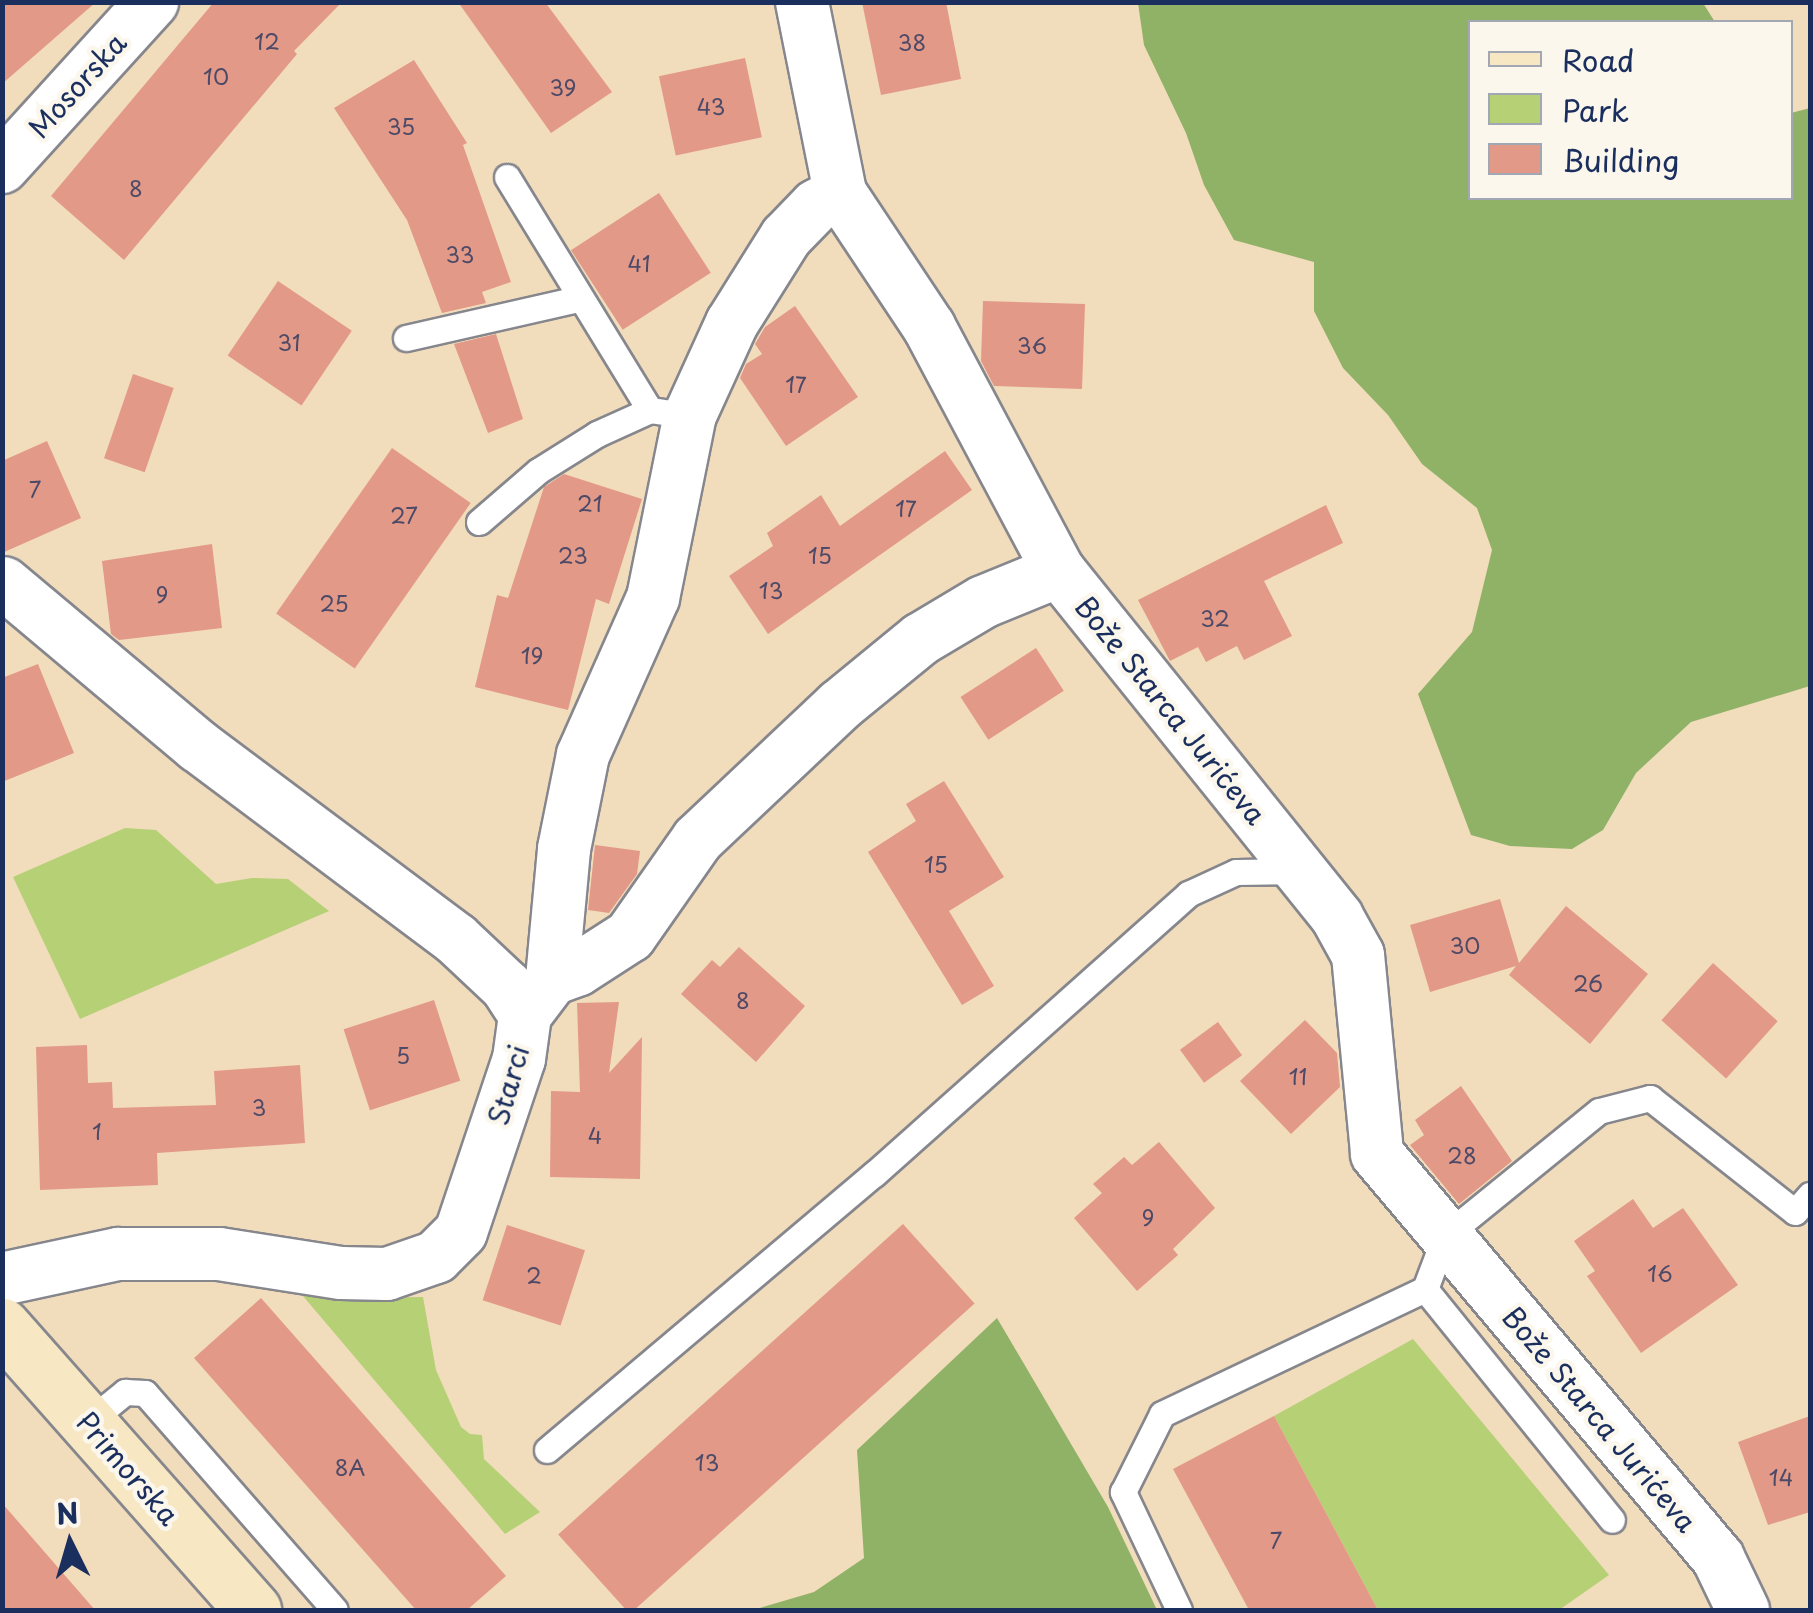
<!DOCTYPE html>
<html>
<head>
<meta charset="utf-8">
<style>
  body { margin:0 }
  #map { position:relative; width:1813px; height:1613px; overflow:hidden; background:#f1dcbc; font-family:"Playpen Sans",sans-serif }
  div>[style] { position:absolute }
  .green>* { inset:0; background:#b6d076 }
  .forest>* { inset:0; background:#90b267 }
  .building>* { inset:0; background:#e39987; transform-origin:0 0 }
  .roads { filter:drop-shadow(2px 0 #86868d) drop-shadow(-2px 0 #86868d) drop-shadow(0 2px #86868d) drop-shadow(0 -2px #86868d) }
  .lane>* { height:25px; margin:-12.5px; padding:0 12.5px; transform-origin:12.5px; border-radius:12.5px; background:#fff }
  .street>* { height:52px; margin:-26px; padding:0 26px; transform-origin:26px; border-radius:26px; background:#fff }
  .secondary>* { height:55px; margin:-27.5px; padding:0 27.5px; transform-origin:27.5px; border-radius:27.5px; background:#f7e8c3 }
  span { translate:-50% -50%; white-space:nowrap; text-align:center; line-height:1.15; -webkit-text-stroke:9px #fbf7ec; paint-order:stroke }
  .number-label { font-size:22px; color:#4d4a68 }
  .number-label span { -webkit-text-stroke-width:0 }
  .street-label { font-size:28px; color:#1b2f5e }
  .frame { position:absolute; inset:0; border:5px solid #1b2f5e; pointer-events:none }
  .legend { position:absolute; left:1468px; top:20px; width:325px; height:180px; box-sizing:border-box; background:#fbf7ec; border:2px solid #a1a7b3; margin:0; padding:12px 18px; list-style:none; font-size:30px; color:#1b2f5e }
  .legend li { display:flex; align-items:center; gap:20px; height:50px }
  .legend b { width:50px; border:2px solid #a1a7b3 }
  .north { position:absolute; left:20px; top:1493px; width:100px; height:100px; -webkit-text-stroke:8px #fbf7ec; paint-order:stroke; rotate:355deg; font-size:28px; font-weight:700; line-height:40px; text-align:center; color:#1b2f5e }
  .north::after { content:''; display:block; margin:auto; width:35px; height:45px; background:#1b2f5e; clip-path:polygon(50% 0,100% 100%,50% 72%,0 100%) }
</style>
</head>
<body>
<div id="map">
  <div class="green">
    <i style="clip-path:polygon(125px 828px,156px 830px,216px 884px,252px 878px,288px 879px,329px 911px,80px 1019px,13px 877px)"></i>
    <i style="clip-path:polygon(297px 1289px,346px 1298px,423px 1297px,436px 1370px,461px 1427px,470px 1434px,482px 1435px,484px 1459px,540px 1512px,505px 1534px)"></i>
    <i style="clip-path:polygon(1413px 1339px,1609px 1575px,1559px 1610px,1378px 1610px,1274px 1416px)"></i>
  </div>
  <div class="forest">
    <i style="clip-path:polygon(1138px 3px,1703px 3px,1715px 22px,1470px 22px,1470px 198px,1790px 198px,1791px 113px,1810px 108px,1810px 686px,1691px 722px,1636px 773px,1603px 830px,1572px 849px,1510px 846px,1471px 835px,1418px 694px,1472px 632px,1492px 550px,1477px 508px,1422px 464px,1388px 415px,1343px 368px,1314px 311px,1314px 262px,1234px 240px,1204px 185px,1186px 133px,1144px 45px)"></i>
    <i style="clip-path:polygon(997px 1318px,1108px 1507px,1157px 1610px,753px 1610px,814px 1592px,864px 1558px,857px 1450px)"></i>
  </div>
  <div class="building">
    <i style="clip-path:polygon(2px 2px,96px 2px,2px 84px)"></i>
    <i style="clip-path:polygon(214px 2px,342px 2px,294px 51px,297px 54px,124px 260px,51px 196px)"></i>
    <i style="clip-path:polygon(458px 2px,545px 2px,612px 92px,551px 133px)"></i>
    <i style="clip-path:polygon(862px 2px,946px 2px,961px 79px,881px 95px)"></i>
    <i style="left:745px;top:58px;width:81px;height:88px;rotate:78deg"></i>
    <i style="clip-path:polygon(414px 60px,467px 143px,463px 145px,511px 282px,482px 292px,486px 303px,442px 313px,407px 220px,334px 108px)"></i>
    <i style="left:659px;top:193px;width:95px;height:105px;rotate:57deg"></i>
    <i style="left:278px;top:281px;width:89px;height:90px;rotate:34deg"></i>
    <i style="clip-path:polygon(983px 301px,1085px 304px,1082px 389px,994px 386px,981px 361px)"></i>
    <i style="clip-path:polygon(795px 306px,858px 397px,786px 446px,740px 378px,746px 364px,762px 354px,755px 344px,765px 327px)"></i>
    <i style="clip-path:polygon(496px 334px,523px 419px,488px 433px,454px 344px)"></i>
    <i style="left:133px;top:374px;width:43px;height:89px;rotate:19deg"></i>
    <i style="clip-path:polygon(47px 441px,81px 518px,2px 553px,2px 461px)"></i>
    <i style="left:392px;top:448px;width:96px;height:202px;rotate:35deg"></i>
    <i style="clip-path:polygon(945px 451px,972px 490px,768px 634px,729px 576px,773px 546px,767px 533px,821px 495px,840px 526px)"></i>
    <i style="clip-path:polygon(564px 474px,642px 499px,609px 604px,596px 599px,568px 710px,475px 687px,497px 595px,508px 598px,544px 487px)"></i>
    <i style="clip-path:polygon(1326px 505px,1343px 543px,1264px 581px,1292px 636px,1244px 660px,1237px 646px,1206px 662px,1198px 647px,1170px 661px,1138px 600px)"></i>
    <i style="clip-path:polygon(212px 544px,222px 628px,119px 640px,111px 634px,102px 561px)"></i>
    <i style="left:1036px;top:648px;width:51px;height:90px;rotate:57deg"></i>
    <i style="clip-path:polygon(38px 664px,74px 753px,2px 782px,2px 678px)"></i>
    <i style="clip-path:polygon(944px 781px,1004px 877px,949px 911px,994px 986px,962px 1005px,868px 852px,916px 821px,906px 804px)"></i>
    <i style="clip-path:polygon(595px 845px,640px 851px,637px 874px,609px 913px,588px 910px)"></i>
    <i style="clip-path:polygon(1500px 899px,1519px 963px,1566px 906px,1648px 974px,1590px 1044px,1509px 975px,1516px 966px,1430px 992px,1410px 925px)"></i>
    <i style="clip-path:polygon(739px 947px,805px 1006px,756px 1062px,681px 994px,712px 960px,720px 967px)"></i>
    <i style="left:1713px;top:963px;width:87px;height:77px;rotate:42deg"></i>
    <i style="left:434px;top:1000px;width:85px;height:95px;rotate:72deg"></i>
    <i style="clip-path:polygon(619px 1002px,609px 1073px,642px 1037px,640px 1179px,550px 1177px,551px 1091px,580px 1092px,577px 1003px)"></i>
    <i style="clip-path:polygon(1305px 1020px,1337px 1053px,1340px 1087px,1291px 1134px,1240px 1081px)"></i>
    <i style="left:1218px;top:1022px;width:41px;height:47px;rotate:54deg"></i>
    <i style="clip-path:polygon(87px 1045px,88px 1083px,112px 1082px,113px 1108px,216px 1105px,214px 1071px,300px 1065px,305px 1143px,157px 1153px,158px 1185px,40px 1190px,36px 1047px)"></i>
    <i style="clip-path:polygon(1461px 1086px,1512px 1161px,1459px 1204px,1410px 1145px,1424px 1135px,1415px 1120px)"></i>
    <i style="clip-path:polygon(1159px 1142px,1215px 1208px,1173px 1249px,1178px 1255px,1137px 1291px,1074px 1218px,1102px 1193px,1093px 1184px,1124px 1157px,1132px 1165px)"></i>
    <i style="clip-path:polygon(1633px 1199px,1653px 1228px,1683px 1208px,1738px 1285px,1641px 1353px,1587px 1276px,1595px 1271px,1574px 1241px)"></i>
    <i style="left:903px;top:1224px;width:107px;height:464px;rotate:48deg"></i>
    <i style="left:507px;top:1225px;width:82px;height:79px;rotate:18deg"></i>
    <i style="clip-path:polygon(261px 1298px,506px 1576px,467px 1610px,416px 1610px,194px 1358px)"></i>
    <i style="clip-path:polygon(1274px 1416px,1378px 1610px,1249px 1610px,1173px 1469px)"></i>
    <i style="clip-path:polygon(1810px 1416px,1810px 1512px,1768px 1525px,1738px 1442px)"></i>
    <i style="clip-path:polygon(2px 1503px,95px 1610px,2px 1610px)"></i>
  </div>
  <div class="roads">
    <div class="lane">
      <i style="left:507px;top:177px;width:273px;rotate:58.5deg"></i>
      <i style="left:406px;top:338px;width:176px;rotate:-12.8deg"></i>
      <i style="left:479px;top:522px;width:78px;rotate:-40.8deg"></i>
      <i style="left:538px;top:471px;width:70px;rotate:-32.1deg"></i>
      <i style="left:597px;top:434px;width:58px;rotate:-24.4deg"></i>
      <i style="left:650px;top:410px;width:15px;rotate:8deg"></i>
      <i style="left:1425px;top:1289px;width:297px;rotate:51deg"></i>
      <i style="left:88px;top:1422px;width:48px;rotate:-39deg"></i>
      <i style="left:125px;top:1392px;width:20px;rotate:3deg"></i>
      <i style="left:145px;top:1393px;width:288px;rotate:48.8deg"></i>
      <i style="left:547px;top:1450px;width:428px;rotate:-40.2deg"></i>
      <i style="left:874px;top:1174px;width:421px;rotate:-41.7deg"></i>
      <i style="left:1188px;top:894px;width:53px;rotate:-24.6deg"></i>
      <i style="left:1236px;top:872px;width:64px;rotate:-0.9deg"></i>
      <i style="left:1179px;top:1610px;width:131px;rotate:-115.4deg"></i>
      <i style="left:1123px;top:1492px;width:87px;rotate:-63.4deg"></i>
      <i style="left:1162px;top:1414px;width:291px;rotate:-25.4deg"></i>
      <i style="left:1425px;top:1289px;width:57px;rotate:-69.3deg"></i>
      <i style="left:1445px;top:1236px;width:198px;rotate:-39.1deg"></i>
      <i style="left:1599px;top:1111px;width:53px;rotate:-14.3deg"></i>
      <i style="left:1650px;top:1098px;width:184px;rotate:38.2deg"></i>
      <i style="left:1795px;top:1212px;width:23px;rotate:-49deg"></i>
    </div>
    <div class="street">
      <i style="left:802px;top:2px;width:195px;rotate:78.7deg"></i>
      <i style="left:840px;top:193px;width:161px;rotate:56.4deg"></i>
      <i style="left:929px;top:327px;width:276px;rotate:62deg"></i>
      <i style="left:1059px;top:571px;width:444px;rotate:51.2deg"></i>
      <i style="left:1337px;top:917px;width:43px;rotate:61.1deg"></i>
      <i style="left:1358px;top:955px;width:200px;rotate:84.5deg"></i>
      <i style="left:1377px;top:1154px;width:529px;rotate:49.83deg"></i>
      <i style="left:1718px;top:1558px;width:58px;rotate:64.3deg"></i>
      <i style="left:2px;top:167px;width:223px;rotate:-47.7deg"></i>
      <i style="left:552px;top:979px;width:27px;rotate:-20deg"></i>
      <i style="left:577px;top:970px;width:63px;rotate:-32.7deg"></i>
      <i style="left:630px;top:936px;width:118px;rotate:-55deg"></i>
      <i style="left:698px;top:839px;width:194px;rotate:-43.3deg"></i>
      <i style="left:839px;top:706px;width:106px;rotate:-39.3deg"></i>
      <i style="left:921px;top:639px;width:72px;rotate:-30.8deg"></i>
      <i style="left:983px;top:602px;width:82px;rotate:-22.2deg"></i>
      <i style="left:525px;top:1015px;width:45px;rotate:-53.1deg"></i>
      <i style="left:552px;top:979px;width:131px;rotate:-84.7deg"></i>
      <i style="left:564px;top:849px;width:96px;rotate:-78.6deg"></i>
      <i style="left:583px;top:755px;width:172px;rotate:-66deg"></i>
      <i style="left:653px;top:598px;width:187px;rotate:-78.6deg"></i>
      <i style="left:690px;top:415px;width:101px;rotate:-65.5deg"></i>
      <i style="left:732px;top:323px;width:102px;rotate:-57.9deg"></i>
      <i style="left:786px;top:237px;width:43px;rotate:-45.9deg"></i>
      <i style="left:816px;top:206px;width:27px;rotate:-28deg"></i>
      <i style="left:2px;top:1279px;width:119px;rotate:-12.2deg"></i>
      <i style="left:118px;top:1254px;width:101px"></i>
      <i style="left:219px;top:1254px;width:123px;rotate:8.9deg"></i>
      <i style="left:341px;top:1273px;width:46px;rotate:1.2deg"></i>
      <i style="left:387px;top:1274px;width:52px;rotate:-19.1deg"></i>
      <i style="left:436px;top:1257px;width:35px;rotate:-45deg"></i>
      <i style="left:461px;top:1232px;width:182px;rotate:-71.5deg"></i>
      <i style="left:519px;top:1059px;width:44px;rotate:-82.2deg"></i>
      <i style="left:525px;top:1015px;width:35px;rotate:-123deg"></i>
      <i style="left:506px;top:986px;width:69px;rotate:-136.8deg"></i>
      <i style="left:456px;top:939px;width:322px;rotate:-143.2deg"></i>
      <i style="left:198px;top:746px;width:253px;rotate:-140deg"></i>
    </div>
    <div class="secondary">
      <i style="left:2px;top:1326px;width:379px;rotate:48.5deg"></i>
    </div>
  </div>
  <div class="number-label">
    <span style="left:267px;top:41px">12</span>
    <span style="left:912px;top:42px">38</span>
    <span style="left:216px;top:76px">10</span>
    <span style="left:563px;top:87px">39</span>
    <span style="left:711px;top:106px">43</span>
    <span style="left:401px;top:126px">35</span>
    <span style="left:136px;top:188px">8</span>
    <span style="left:460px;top:254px">33</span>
    <span style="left:639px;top:263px">41</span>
    <span style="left:289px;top:342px">31</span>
    <span style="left:1032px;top:345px">36</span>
    <span style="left:796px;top:384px">17</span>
    <span style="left:35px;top:489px">7</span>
    <span style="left:590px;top:503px">21</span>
    <span style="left:906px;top:508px">17</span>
    <span style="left:404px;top:515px">27</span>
    <span style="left:573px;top:555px">23</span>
    <span style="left:820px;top:555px">15</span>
    <span style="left:771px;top:590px">13</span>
    <span style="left:162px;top:594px">9</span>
    <span style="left:334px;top:603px">25</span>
    <span style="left:1215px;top:618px">32</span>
    <span style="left:532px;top:655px">19</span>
    <span style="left:936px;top:864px">15</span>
    <span style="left:1465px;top:945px">30</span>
    <span style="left:1588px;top:983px">26</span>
    <span style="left:743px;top:1000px">8</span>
    <span style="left:403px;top:1055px">5</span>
    <span style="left:1298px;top:1076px">11</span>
    <span style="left:259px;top:1107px">3</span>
    <span style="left:97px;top:1131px">1</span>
    <span style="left:595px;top:1135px">4</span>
    <span style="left:1462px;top:1155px">28</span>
    <span style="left:1148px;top:1217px">9</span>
    <span style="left:1660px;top:1273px">16</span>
    <span style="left:534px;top:1275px">2</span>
    <span style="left:707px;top:1462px">13</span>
    <span style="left:350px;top:1467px">8A</span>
    <span style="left:1781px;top:1477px">14</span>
    <span style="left:1276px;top:1540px">7</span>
  </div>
  <div class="street-label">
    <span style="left:77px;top:85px;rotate:-48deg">Mosorska</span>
    <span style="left:1171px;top:710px;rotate:51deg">Bože Starca Jurićeva</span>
    <span style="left:508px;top:1085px;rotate:-74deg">Starci</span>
    <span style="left:1600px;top:1419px;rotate:50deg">Bože Starca Jurićeva</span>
    <span style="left:128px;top:1468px;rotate:49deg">Primorska</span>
  </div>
  <div class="frame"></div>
  <ul class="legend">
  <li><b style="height:12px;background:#f7e8c3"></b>Road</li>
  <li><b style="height:28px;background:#b6d076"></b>Park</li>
  <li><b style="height:28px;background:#e39987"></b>Building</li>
  </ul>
  <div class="north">N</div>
</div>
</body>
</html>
